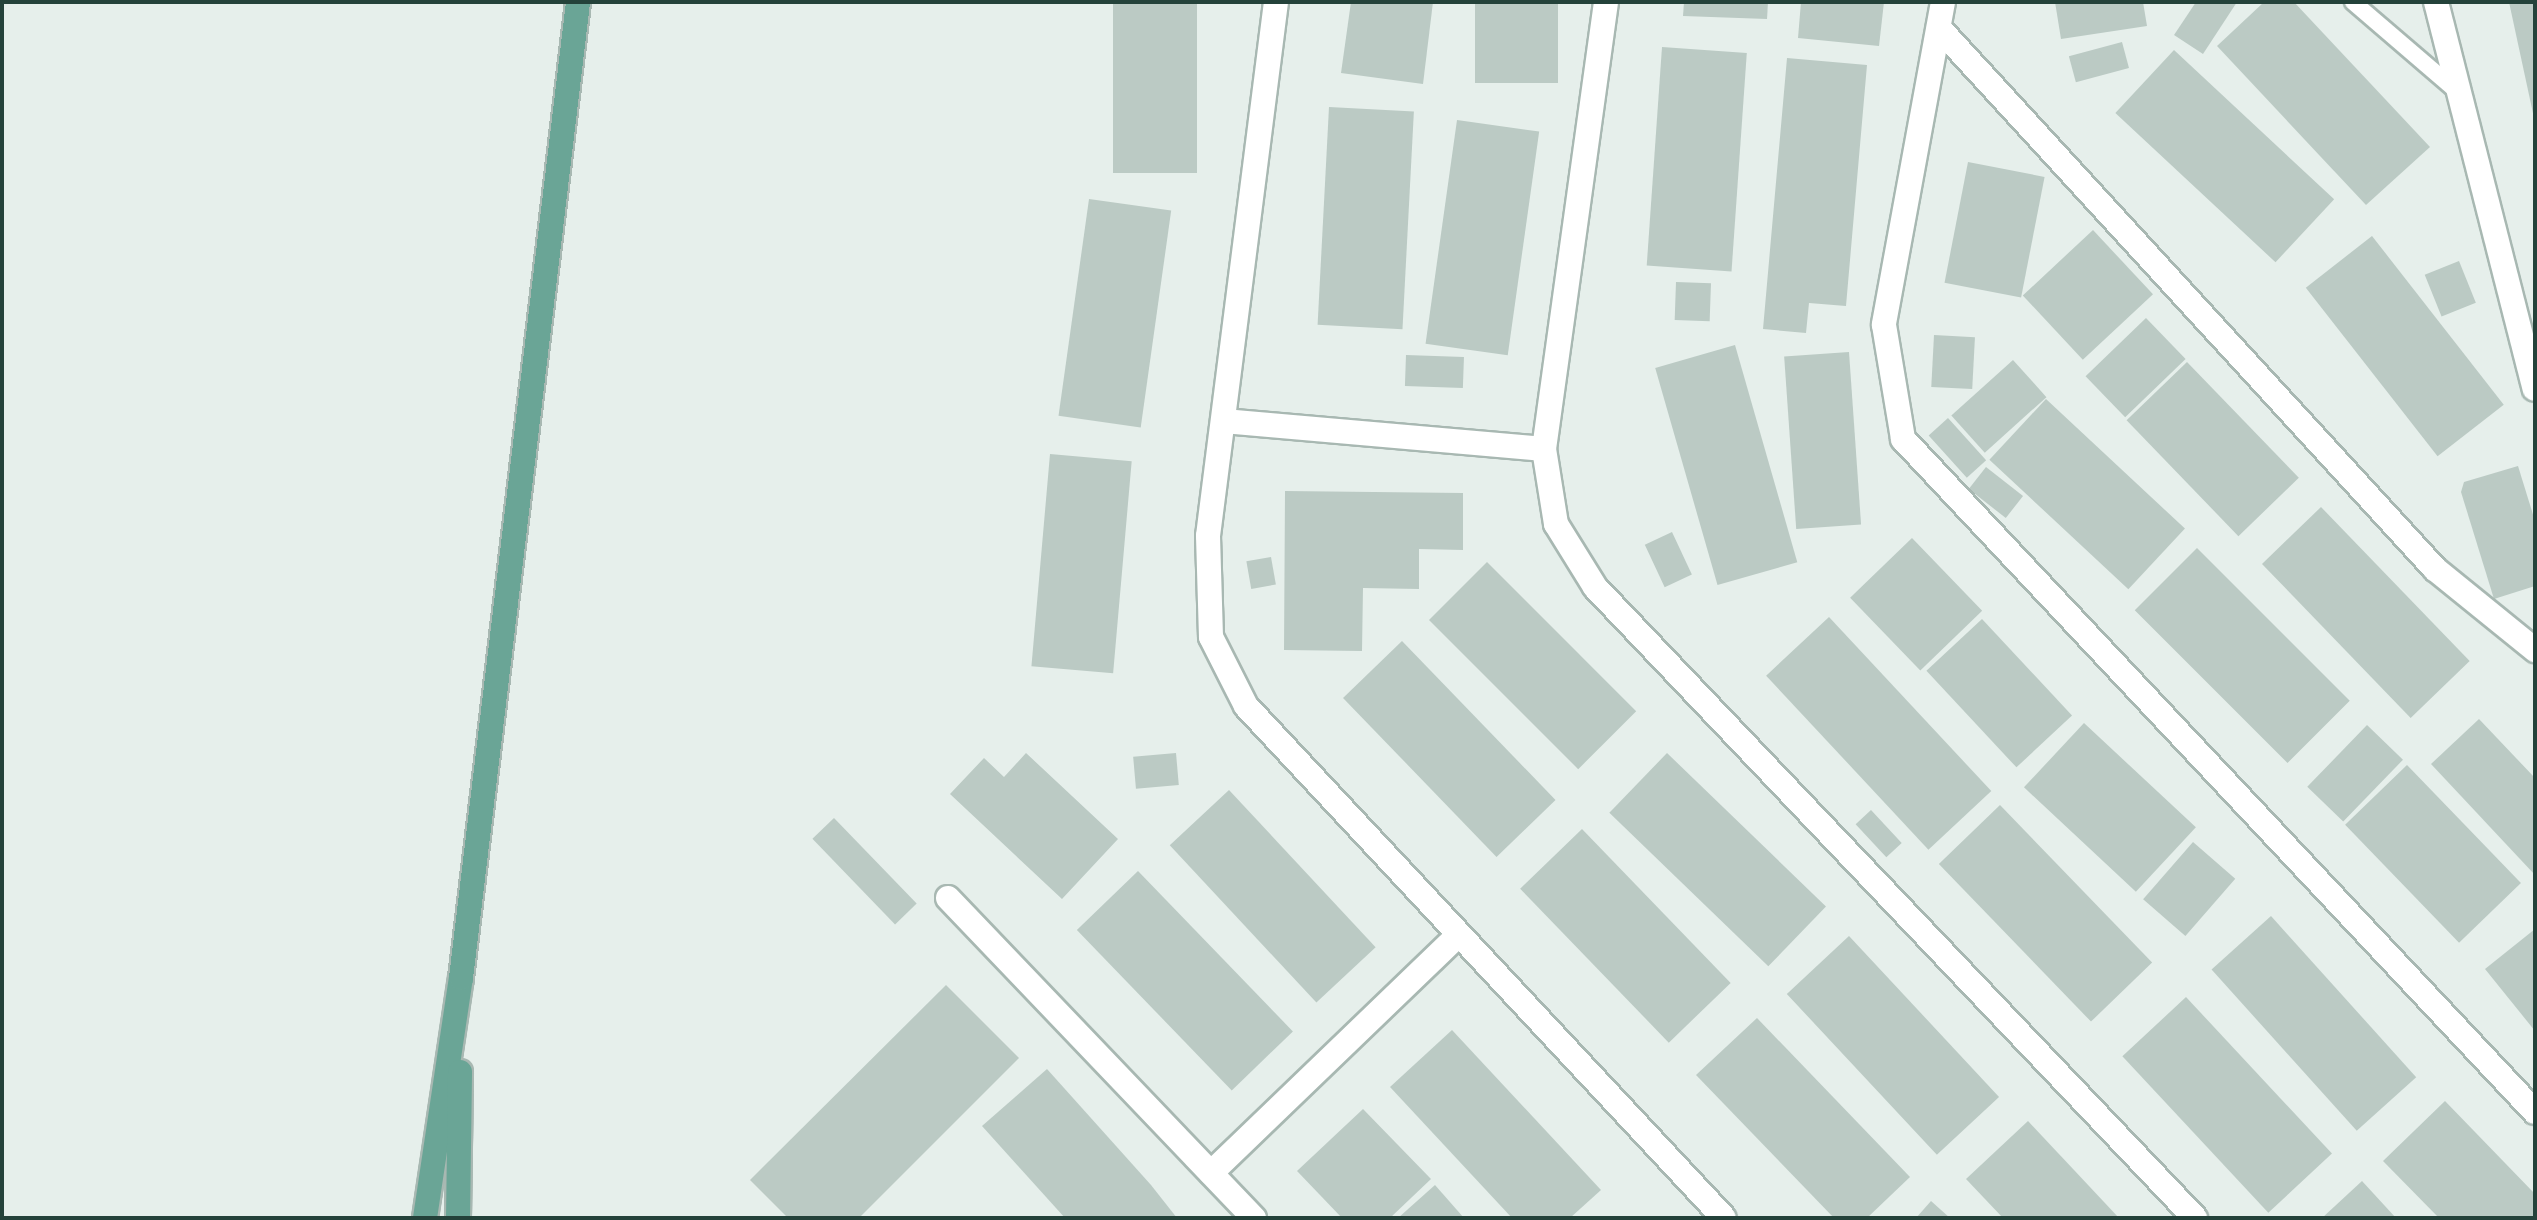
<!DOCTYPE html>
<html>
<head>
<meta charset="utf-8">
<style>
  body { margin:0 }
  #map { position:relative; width:2537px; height:1220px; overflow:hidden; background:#e6efeb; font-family:"Space Grotesk",sans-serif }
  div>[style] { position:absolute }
  .building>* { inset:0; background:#bbcac4; transform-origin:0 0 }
  .roads { filter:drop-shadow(2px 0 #a8b8b2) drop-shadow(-2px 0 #a8b8b2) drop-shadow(0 2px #a8b8b2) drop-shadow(0 -2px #a8b8b2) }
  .service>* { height:16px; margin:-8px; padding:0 8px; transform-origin:8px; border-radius:8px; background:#fff }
  .minor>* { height:24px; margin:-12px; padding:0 12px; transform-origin:12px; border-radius:12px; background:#fff }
  .primary>* { height:24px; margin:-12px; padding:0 12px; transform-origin:12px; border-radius:12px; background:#6aa596 }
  span { translate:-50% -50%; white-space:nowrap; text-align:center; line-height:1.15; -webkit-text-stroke:8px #f7fbf9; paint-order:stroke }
  .frame { position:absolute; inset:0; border:4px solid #24423a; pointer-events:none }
</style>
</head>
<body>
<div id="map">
  <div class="building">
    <i style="left:1113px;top:2px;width:84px;height:171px"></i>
    <i style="clip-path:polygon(1351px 2px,1433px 2px,1423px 84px,1341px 73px)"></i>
    <i style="left:1475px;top:2px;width:83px;height:81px"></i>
    <i style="clip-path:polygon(1684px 2px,1768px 2px,1767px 19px,1683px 16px)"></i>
    <i style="clip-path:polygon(1801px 2px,1884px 2px,1879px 46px,1798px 38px)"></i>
    <i style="clip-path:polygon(2055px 2px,2143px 2px,2147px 26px,2061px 39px)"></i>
    <i style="clip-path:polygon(2196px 2px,2237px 2px,2203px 54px,2174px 35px)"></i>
    <i style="clip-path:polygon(2264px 2px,2294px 2px,2430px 147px,2366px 205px,2217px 46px)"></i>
    <i style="clip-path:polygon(2509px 2px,2535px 2px,2535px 117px,2534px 118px)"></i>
    <i style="left:2122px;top:42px;width:27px;height:55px;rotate:75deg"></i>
    <i style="left:1662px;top:47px;width:85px;height:219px;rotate:4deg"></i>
    <i style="left:2174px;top:50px;width:219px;height:86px;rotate:43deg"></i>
    <i style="clip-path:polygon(1787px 58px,1867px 65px,1846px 306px,1809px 303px,1806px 333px,1763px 329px)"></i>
    <i style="left:1329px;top:107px;width:85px;height:218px;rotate:3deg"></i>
    <i style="left:1457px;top:120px;width:83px;height:226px;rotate:8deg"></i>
    <i style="left:1968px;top:162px;width:78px;height:123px;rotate:11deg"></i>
    <i style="left:1089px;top:199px;width:83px;height:219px;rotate:8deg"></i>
    <i style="left:2093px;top:230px;width:88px;height:96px;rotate:47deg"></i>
    <i style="left:2372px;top:236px;width:214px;height:84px;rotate:52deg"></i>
    <i style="left:2459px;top:261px;width:45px;height:37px;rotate:68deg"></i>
    <i style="left:1676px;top:282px;width:35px;height:38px;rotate:2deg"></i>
    <i style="left:2146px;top:318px;width:57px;height:84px;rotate:46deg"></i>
    <i style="left:1934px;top:335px;width:41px;height:52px;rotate:3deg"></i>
    <i style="left:1735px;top:345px;width:226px;height:83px;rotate:74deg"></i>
    <i style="left:1849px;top:352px;width:173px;height:65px;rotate:86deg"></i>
    <i style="left:1406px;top:355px;width:58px;height:31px;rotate:2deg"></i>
    <i style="left:2013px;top:360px;width:50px;height:83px;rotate:48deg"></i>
    <i style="left:2187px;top:362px;width:161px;height:84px;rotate:46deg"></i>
    <i style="left:2046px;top:399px;width:190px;height:83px;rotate:43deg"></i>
    <i style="left:1948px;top:418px;width:57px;height:26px;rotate:48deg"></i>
    <i style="left:1050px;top:454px;width:82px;height:213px;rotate:5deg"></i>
    <i style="clip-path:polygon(2518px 466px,2535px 521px,2535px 586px,2494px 599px,2461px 492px,2464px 482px)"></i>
    <i style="left:1986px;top:467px;width:47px;height:28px;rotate:38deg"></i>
    <i style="clip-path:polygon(1285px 491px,1463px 493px,1463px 550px,1419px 549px,1419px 589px,1363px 588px,1362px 651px,1284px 650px)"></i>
    <i style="left:2321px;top:507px;width:214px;height:82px;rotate:46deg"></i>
    <i style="left:1672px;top:532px;width:47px;height:30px;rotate:65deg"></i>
    <i style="left:1912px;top:538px;width:101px;height:86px;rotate:46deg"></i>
    <i style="left:2197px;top:548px;width:216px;height:88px;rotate:45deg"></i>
    <i style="left:1271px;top:557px;width:28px;height:25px;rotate:80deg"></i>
    <i style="left:1487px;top:562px;width:211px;height:82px;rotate:45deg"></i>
    <i style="left:1829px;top:617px;width:238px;height:86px;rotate:47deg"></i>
    <i style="left:1982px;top:619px;width:132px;height:76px;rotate:47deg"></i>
    <i style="left:1402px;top:641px;width:221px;height:82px;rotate:46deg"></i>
    <i style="clip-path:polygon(2479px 719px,2535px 778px,2535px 875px,2431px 764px)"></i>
    <i style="left:2084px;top:723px;width:153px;height:88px;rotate:43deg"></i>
    <i style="left:2367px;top:725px;width:50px;height:86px;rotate:44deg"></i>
    <i style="clip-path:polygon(1026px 753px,1118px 839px,1062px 899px,950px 794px,984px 758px,1004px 777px)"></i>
    <i style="left:1176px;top:753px;width:32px;height:43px;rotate:85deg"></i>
    <i style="left:1667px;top:753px;width:221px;height:83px;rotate:44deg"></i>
    <i style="left:2407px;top:765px;width:164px;height:86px;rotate:46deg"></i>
    <i style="left:1229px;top:790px;width:215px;height:81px;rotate:47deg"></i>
    <i style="left:2000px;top:805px;width:219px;height:85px;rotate:46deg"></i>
    <i style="left:1871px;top:810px;width:45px;height:21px;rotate:47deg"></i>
    <i style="left:834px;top:818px;width:119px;height:30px;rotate:46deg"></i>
    <i style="left:1582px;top:829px;width:214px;height:86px;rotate:46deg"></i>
    <i style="left:2193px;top:842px;width:56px;height:76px;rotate:41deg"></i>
    <i style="left:1138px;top:871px;width:223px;height:85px;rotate:46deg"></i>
    <i style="left:2271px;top:916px;width:217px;height:80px;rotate:48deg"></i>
    <i style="clip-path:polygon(2535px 929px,2535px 1031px,2485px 969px)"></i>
    <i style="left:1849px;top:936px;width:220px;height:85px;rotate:47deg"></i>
    <i style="clip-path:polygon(946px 985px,1019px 1058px,859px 1218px,788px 1218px,750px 1180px)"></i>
    <i style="left:2186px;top:997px;width:214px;height:87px;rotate:47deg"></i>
    <i style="clip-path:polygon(1757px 1018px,1910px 1177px,1867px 1218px,1834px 1218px,1696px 1075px)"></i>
    <i style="clip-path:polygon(1452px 1030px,1601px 1190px,1570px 1218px,1512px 1218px,1390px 1087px)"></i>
    <i style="clip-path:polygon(1047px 1069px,1151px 1185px,1177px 1218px,1065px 1218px,982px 1126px)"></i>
    <i style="clip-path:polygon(2445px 1101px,2535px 1194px,2535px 1218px,2439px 1218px,2383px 1161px)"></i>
    <i style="clip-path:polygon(1363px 1109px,1431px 1179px,1390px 1218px,1342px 1218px,1297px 1171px)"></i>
    <i style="clip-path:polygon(2028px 1121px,2119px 1218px,2003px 1218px,1966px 1179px)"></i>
    <i style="clip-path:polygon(2362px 1181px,2396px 1218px,2322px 1218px)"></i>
    <i style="clip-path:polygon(1435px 1185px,1464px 1218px,1398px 1218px)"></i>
    <i style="clip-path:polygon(1931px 1201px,1950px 1218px,1916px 1218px)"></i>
  </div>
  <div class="roads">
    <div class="service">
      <i style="left:2353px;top:2px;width:137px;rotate:40.6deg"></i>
    </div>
    <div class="minor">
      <i style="left:1276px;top:2px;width:538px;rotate:97.26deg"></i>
      <i style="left:1208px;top:536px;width:101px;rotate:88.3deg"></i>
      <i style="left:1211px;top:637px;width:77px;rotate:63.1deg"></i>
      <i style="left:1246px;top:706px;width:700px;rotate:46.97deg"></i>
      <i style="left:1943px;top:2px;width:328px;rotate:100.4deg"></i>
      <i style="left:1884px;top:325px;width:116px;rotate:80.5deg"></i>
      <i style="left:1903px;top:439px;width:923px;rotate:46.8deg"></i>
      <i style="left:2436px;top:2px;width:399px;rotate:75.7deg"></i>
      <i style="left:1939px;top:28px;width:734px;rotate:47.48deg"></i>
      <i style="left:2435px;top:569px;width:129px;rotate:39deg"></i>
      <i style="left:1224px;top:421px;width:321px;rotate:5deg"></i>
      <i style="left:1544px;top:449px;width:76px;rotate:80.9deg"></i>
      <i style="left:1556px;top:524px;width:74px;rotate:58.2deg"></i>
      <i style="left:1595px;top:587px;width:871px;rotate:46.44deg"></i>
      <i style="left:1544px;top:449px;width:451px;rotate:-82.1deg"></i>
      <i style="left:948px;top:898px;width:443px;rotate:46.3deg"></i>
      <i style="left:1211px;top:1173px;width:344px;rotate:-43.9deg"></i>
    </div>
    <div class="primary">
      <i style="left:425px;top:1218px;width:243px;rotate:-81.5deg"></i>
      <i style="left:461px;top:978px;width:983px;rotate:-83.16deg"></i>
      <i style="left:458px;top:1218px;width:146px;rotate:-89.2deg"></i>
    </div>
  </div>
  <div class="frame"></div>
</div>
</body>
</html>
